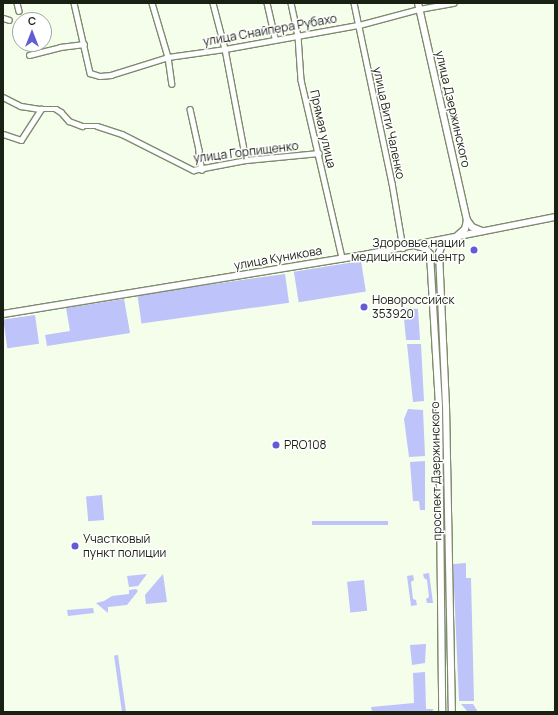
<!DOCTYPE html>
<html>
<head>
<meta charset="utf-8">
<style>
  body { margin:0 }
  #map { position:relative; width:558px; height:715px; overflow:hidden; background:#f4feea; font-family:Manrope,sans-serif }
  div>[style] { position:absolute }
  .green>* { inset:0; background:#bec3f9; transform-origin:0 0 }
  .roads { filter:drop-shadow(1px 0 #7d8b6d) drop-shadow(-1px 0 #7d8b6d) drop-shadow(0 1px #7d8b6d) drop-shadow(0 -1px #7d8b6d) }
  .street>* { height:4.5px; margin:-2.25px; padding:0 2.25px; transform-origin:2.25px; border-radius:2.25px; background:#fff }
  .secondary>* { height:6px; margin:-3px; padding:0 3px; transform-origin:3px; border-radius:3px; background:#fff }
  .dots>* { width:11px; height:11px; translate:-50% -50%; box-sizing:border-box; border:2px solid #fff; border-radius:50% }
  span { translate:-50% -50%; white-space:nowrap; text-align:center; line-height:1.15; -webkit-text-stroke:3px #fff; paint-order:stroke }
  .street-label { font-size:12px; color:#1a2013 }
  .poi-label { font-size:12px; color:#1a2013 }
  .right { translate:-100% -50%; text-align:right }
  .left { translate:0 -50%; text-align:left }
  .frame { position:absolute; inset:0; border:4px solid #1a2013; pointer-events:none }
  .north { position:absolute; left:12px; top:12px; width:40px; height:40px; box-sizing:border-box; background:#fff; border:1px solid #a3a6a1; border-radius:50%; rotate:0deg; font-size:11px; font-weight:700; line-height:16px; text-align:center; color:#1a2013 }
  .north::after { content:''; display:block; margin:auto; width:14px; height:18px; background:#625dd5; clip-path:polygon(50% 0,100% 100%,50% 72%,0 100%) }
</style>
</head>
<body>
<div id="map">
  <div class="green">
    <i style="left:361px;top:261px;width:31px;height:68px;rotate:81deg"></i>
    <i style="left:285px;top:274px;width:29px;height:149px;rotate:82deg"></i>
    <i style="clip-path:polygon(124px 299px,130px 333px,47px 346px,45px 335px,70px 331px,66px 308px)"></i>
    <i style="clip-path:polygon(403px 308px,418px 309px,420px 340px,406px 340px)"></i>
    <i style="left:35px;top:315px;width:29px;height:32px;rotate:82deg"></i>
    <i style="clip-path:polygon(407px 344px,421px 344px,424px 401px,413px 402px)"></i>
    <i style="clip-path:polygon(408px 409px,423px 410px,425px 456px,409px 457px,404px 419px)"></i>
    <i style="clip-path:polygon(425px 461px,425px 510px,420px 510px,419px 501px,413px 501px,410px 462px)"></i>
    <i style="left:102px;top:495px;width:25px;height:16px;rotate:85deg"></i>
    <i style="left:388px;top:521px;width:4px;height:76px;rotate:90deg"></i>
    <i style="clip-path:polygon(466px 563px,466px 578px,471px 578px,474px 701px,459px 701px,453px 564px)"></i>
    <i style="clip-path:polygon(429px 573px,433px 603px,427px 603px,426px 599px,429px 597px,427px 580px,424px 578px,423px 574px)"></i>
    <i style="clip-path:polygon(147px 574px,138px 586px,129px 587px,127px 576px)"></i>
    <i style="clip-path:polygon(163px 574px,167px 602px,146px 604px,145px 595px)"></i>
    <i style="clip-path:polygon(413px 575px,414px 580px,411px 582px,413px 599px,416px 600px,417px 605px,411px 606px,407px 576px)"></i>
    <i style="left:364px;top:580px;width:31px;height:17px;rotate:84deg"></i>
    <i style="clip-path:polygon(136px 589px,138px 591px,127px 605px,108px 607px,108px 613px,96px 603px,104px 601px,112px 596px,129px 594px,129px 590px)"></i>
    <i style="clip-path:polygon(93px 608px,94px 613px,68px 616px,67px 610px)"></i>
    <i style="clip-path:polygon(426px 644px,425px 663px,412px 665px,410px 645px)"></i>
    <i style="left:118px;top:655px;width:57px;height:4px;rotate:82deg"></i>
    <i style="clip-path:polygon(425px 672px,426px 709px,434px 709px,431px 712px,372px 712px,371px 707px,414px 703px,413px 673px)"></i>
    <i style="clip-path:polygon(461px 704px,473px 704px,478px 712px,468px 712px)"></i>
  </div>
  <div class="roads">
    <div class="street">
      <i style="left:17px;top:3px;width:8px;rotate:76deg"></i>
      <i style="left:74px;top:3px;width:72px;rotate:77.1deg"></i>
      <i style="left:90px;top:73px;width:10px;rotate:17deg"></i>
      <i style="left:100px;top:76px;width:11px;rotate:-5deg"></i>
      <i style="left:111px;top:75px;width:60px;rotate:-17.5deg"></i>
      <i style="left:168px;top:57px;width:58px;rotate:-8deg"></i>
      <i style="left:225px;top:49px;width:136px;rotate:-10.2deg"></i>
      <i style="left:359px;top:25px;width:62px;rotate:-14.9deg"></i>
      <i style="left:419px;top:9px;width:35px;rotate:-10deg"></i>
      <i style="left:152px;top:3px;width:56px;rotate:73.5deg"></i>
      <i style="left:168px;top:57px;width:27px;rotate:82deg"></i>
      <i style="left:213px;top:3px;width:48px;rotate:75.4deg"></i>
      <i style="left:225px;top:49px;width:113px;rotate:79.3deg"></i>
      <i style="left:267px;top:3px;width:37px;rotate:77deg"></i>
      <i style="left:291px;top:3px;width:34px;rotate:78deg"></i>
      <i style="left:298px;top:36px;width:44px;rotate:86.1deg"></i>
      <i style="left:301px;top:80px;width:183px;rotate:77deg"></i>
      <i style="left:354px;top:3px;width:184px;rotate:78.1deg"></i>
      <i style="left:392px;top:183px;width:66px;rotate:80.4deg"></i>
      <i style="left:3px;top:18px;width:6px;rotate:18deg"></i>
      <i style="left:29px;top:55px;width:32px;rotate:-14deg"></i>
      <i style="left:60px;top:47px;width:24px;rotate:-7deg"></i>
      <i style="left:3px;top:97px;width:20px;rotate:27deg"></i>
      <i style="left:21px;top:106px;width:20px;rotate:9deg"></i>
      <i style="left:41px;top:109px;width:15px"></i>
      <i style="left:56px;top:109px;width:6px;rotate:31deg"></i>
      <i style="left:61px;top:112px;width:12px;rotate:48deg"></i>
      <i style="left:69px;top:121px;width:14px;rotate:21deg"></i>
      <i style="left:82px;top:126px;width:15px"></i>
      <i style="left:97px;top:126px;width:26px;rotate:18deg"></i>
      <i style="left:122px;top:134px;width:80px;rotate:26.9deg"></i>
      <i style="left:193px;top:170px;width:54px;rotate:-10.7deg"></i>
      <i style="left:246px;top:160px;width:73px;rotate:-5.5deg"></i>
      <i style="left:190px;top:109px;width:42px;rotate:77.6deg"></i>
      <i style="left:199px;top:150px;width:6px;rotate:90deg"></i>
      <i style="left:199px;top:156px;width:14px;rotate:78deg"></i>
      <i style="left:3px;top:134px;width:19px;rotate:18deg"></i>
      <i style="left:21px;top:140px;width:37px;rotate:-57deg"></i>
    </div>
    <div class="secondary">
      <i style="left:418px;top:3px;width:222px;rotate:77.3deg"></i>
      <i style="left:467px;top:220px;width:9px;rotate:54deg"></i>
      <i style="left:472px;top:227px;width:11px;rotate:22deg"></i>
      <i style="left:458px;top:235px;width:9px;rotate:-41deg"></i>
      <i style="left:465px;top:229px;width:9px;rotate:-77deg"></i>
      <i style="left:450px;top:239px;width:10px;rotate:143deg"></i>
      <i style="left:442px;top:245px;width:9px;rotate:111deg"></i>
      <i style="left:439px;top:253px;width:153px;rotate:87.4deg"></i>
      <i style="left:446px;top:406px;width:306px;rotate:88.9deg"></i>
      <i style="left:417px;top:246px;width:8px;rotate:14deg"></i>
      <i style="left:425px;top:248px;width:8px;rotate:50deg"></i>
      <i style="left:430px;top:254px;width:152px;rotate:86.6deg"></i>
      <i style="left:439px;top:406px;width:306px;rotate:89.4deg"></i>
      <i style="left:3px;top:314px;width:370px;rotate:-9.3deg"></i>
      <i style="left:368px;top:254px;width:191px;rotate:-11.2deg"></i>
    </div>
  </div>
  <div class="dots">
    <i style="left:474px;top:250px;background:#625dd5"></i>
    <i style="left:364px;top:307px;background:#625dd5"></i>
    <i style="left:276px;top:445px;background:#625dd5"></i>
    <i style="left:75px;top:546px;background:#625dd5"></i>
  </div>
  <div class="street-label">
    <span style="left:270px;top:30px;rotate:-10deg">улица Снайпера Рубахо</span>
    <span style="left:453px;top:109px;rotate:77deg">улица Дзержинского</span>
    <span style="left:389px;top:123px;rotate:78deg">улица Вити Чаленко</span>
    <span style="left:323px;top:129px;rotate:77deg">Прямая улица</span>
    <span style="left:246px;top:152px;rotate:-7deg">улица Горпищенко</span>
    <span style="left:278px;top:258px;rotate:-10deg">улица Куникова</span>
    <span style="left:436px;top:471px;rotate:-91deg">проспект Дзержинского</span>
  </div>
  <div class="poi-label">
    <span class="right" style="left:465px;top:250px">Здоровье нации<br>медицинский центр</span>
    <span class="left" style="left:372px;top:307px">Новороссийск<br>353920</span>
    <span class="left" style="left:284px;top:445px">PRO108</span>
    <span class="left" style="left:83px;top:546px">Участковый<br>пункт полиции</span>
  </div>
  <div class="frame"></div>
  <div class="north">С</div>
</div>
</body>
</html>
